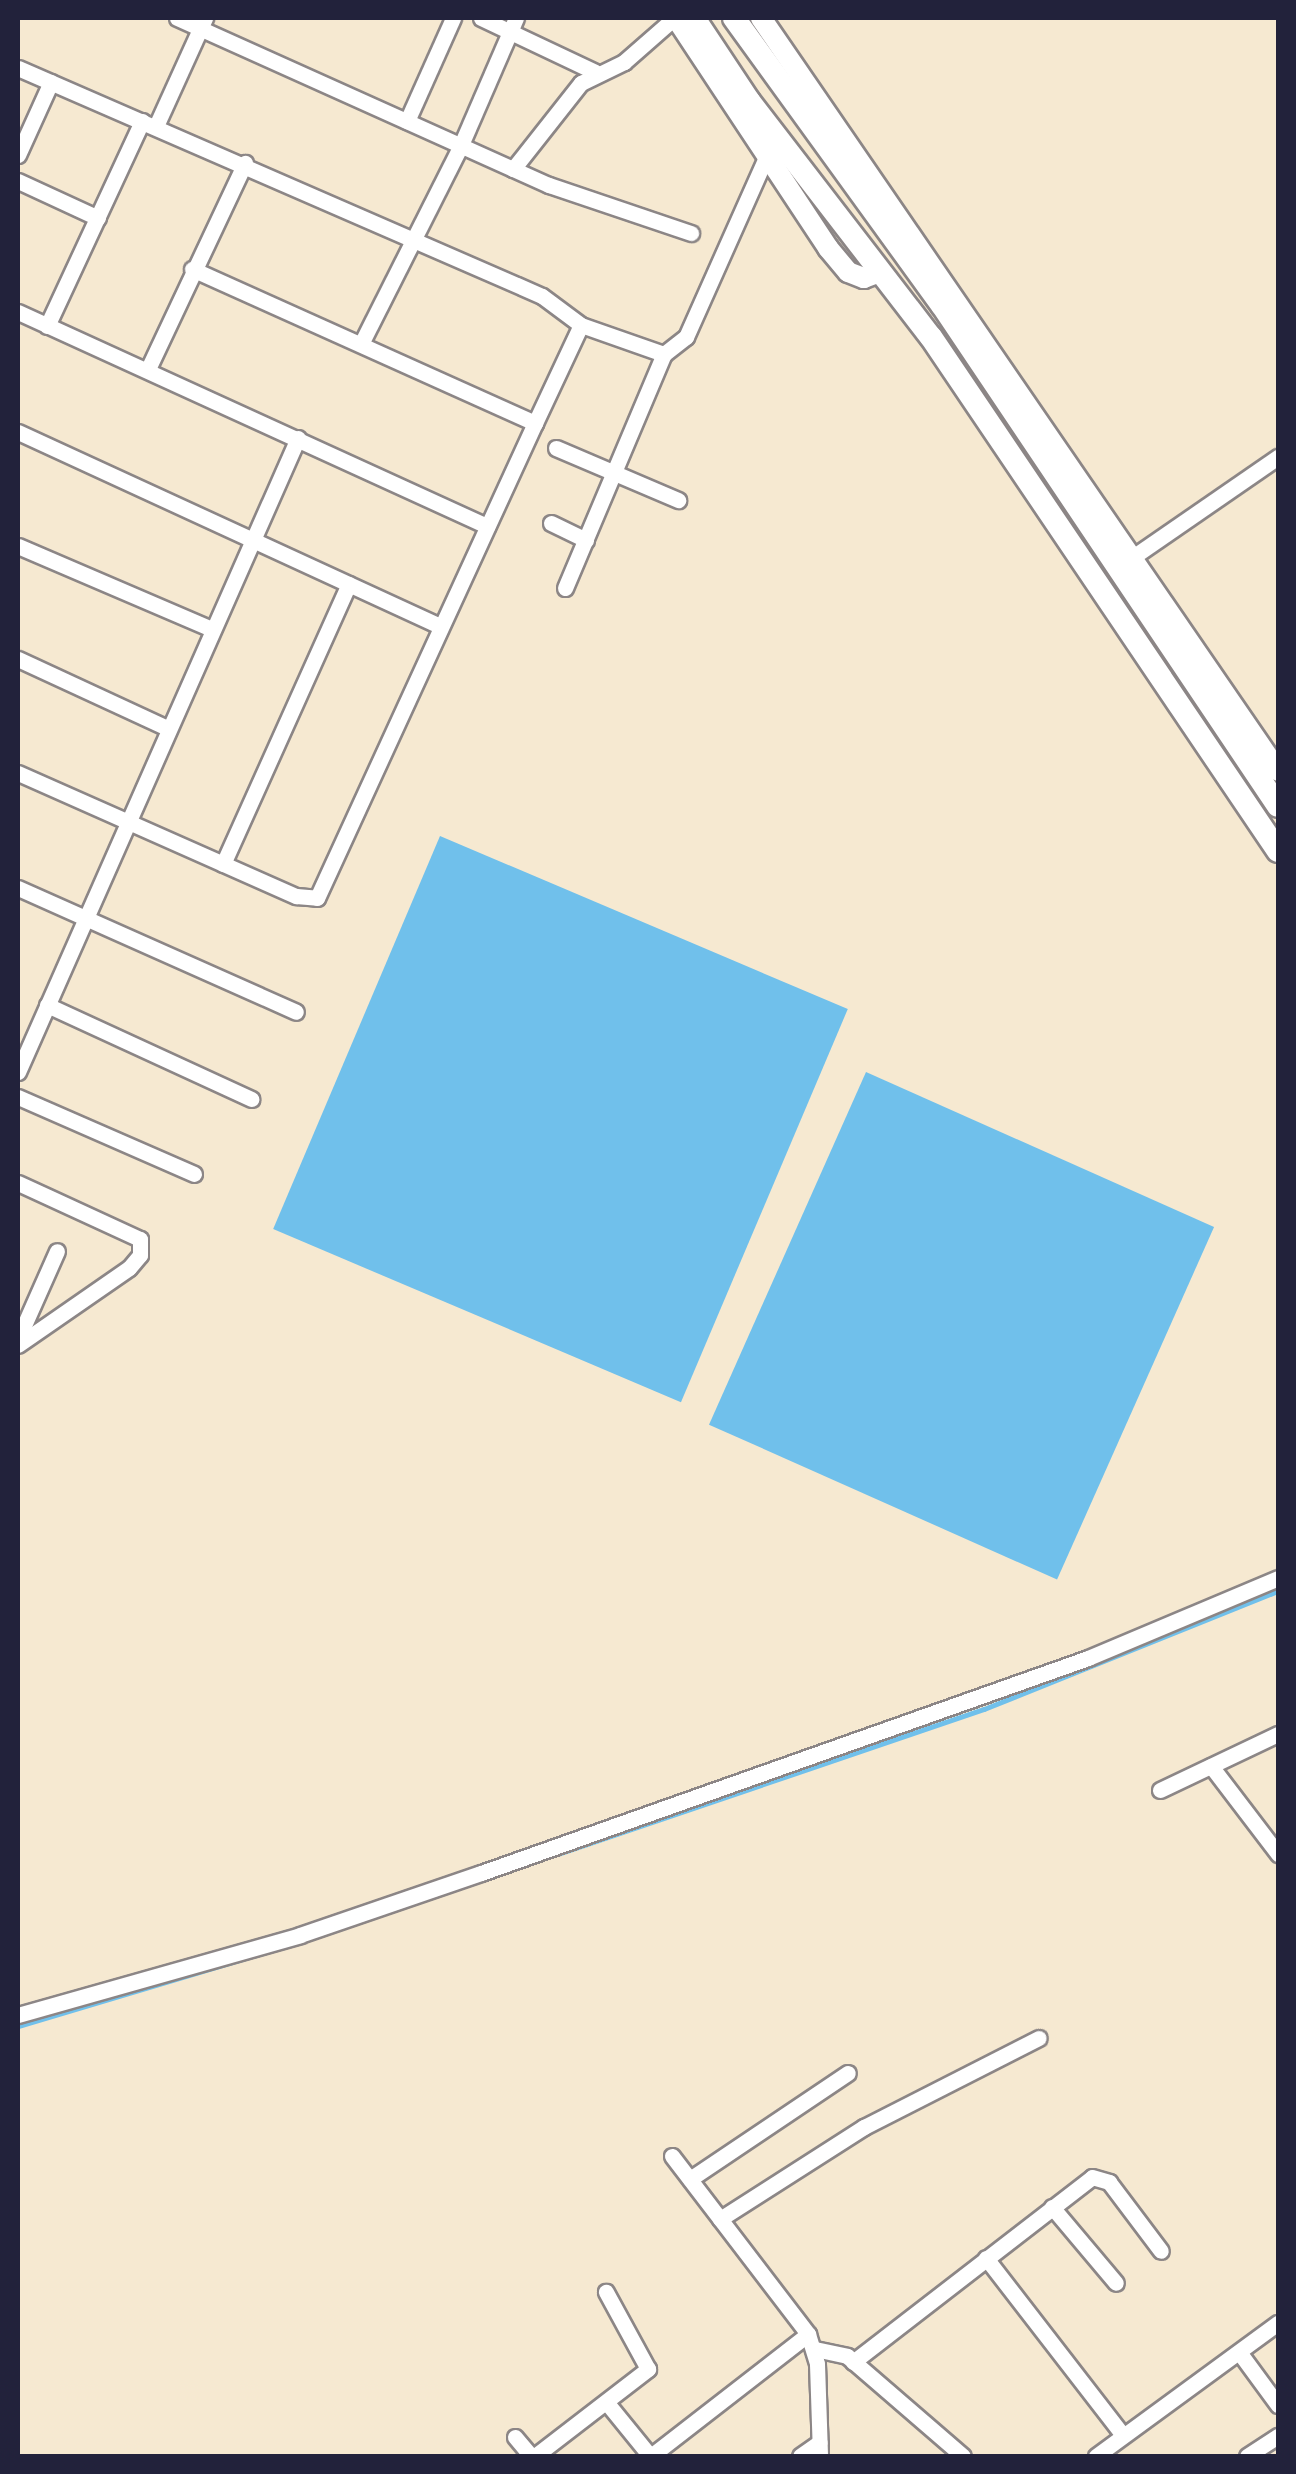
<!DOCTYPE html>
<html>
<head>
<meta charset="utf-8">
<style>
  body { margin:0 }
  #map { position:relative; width:1296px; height:2474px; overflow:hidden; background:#f6e9d1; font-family:Pangolin,sans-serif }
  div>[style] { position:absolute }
  .water>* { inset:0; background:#70c0eb; transform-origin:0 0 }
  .stream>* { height:5px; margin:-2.5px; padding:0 2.5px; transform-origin:2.5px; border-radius:2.5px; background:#70c0eb }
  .roads { filter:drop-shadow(2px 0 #8c8686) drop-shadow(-2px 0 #8c8686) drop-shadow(0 2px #8c8686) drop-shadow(0 -2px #8c8686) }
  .minor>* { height:15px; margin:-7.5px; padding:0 7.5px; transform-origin:7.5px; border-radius:7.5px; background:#fff }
  .tertiary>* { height:20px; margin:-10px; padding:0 10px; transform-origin:10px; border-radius:10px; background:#fff }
  .secondary>* { height:22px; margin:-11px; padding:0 11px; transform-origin:11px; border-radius:11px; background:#fff }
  span { translate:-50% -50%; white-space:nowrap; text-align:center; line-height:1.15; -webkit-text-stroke:9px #fcf5e5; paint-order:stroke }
  .frame { position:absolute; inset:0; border:20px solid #22223b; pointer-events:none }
</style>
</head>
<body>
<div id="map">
  <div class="water">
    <i style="left:440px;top:836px;width:443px;height:427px;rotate:23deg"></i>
    <i style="left:866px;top:1072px;width:381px;height:386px;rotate:24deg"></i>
  </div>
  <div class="stream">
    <i style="left:558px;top:1854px;width:450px;rotate:-18.8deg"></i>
    <i style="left:984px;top:1709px;width:317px;rotate:-21.9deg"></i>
    <i style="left:18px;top:2026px;width:277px;rotate:-16.6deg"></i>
  </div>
  <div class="roads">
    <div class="minor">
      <i style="left:177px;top:18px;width:408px;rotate:24.2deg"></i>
      <i style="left:549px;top:185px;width:150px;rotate:18.7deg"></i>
      <i style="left:481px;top:18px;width:126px;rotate:25.3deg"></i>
      <i style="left:18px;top:68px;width:571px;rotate:23.51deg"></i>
      <i style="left:542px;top:296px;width:49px;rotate:36.6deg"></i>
      <i style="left:581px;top:325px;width:88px;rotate:19.3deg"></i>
      <i style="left:407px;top:121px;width:113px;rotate:-65.9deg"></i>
      <i style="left:156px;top:126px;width:119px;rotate:-65.6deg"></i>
      <i style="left:18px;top:155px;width:80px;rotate:-65.7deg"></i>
      <i style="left:513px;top:169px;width:110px;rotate:-51.7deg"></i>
      <i style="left:581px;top:83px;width:48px;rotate:-26deg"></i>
      <i style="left:624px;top:62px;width:67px;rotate:-41.3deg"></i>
      <i style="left:18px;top:181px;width:88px;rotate:24.8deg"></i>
      <i style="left:18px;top:312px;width:516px;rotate:24.53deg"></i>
      <i style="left:47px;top:326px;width:226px;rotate:-65.1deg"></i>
      <i style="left:361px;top:344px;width:223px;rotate:-63.3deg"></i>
      <i style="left:461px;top:145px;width:138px;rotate:-66.6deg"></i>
      <i style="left:148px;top:369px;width:228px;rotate:-64.8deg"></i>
      <i style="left:535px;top:423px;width:108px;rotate:-64.9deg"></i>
      <i style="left:18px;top:432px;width:464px;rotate:24.7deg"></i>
      <i style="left:556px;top:448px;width:133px;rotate:23.1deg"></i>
      <i style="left:551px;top:523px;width:39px;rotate:26deg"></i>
      <i style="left:18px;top:546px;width:211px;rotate:23.2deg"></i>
      <i style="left:1130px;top:559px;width:180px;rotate:-34.6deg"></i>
      <i style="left:565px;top:588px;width:254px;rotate:-67.1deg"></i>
      <i style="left:664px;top:354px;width:28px;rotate:-38deg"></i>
      <i style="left:686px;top:337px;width:199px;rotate:-66deg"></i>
      <i style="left:18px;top:659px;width:164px;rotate:24.8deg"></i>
      <i style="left:18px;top:773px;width:304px;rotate:23.9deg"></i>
      <i style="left:296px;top:896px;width:21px;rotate:5deg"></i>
      <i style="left:317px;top:898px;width:523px;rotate:-65.35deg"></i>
      <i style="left:535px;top:423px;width:376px;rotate:-155.8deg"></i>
      <i style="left:223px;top:864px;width:307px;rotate:-65.8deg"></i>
      <i style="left:18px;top:888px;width:304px;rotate:24deg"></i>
      <i style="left:47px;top:1005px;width:225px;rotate:24.7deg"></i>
      <i style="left:18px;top:1072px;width:693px;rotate:-66.17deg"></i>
      <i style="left:18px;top:1097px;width:192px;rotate:23.6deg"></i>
      <i style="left:18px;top:1183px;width:134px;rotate:24.7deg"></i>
      <i style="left:140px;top:1239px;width:16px;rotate:90deg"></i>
      <i style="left:140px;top:1255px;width:17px;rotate:130deg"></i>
      <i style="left:129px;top:1268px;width:135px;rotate:145.3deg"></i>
      <i style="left:18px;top:1339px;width:96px;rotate:-66.1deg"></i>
      <i style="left:1211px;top:1766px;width:111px;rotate:52.7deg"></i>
      <i style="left:1160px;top:1790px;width:131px;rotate:-25.4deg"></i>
      <i style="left:18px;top:2015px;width:293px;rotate:-15.8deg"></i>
      <i style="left:300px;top:1935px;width:191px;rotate:-18.9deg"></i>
      <i style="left:481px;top:1873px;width:644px;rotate:-19.5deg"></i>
      <i style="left:1088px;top:1658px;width:206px;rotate:-22.8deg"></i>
      <i style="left:672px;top:2156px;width:224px;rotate:52.6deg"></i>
      <i style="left:808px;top:2334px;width:31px;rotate:73deg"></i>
      <i style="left:817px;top:2364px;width:92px;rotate:88.1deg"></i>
      <i style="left:690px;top:2179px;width:190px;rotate:-33.9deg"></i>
      <i style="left:1052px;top:2207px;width:99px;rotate:49.9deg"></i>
      <i style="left:720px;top:2219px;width:171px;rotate:-32.6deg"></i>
      <i style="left:864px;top:2127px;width:196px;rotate:-27deg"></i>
      <i style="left:986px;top:2258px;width:224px;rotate:52.3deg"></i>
      <i style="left:815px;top:2349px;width:33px;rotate:12deg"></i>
      <i style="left:847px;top:2356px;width:153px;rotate:40.8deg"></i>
      <i style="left:1239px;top:2352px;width:66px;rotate:53.7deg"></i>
      <i style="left:853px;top:2362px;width:302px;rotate:-37.7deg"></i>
      <i style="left:1092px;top:2177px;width:18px;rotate:16deg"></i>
      <i style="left:1109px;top:2182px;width:86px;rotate:53deg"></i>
      <i style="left:607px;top:2403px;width:68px;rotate:50.9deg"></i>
      <i style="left:515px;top:2437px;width:25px;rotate:50deg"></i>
      <i style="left:535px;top:2456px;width:143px;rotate:-37.6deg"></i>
      <i style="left:648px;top:2369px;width:88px;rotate:-118.6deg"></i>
      <i style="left:651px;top:2456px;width:199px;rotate:-37.8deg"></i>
      <i style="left:800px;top:2456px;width:24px;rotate:-35deg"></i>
      <i style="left:1096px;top:2456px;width:225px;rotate:-36.2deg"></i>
      <i style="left:1247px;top:2456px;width:37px;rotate:-33deg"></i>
    </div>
    <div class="tertiary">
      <i style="left:676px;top:18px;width:276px;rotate:56.5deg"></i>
      <i style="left:828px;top:248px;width:31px;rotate:50deg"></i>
      <i style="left:848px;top:272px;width:17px;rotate:21deg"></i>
      <i style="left:864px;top:278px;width:17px;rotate:-21deg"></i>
      <i style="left:761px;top:18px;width:913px;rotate:55.53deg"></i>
    </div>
    <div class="secondary">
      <i style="left:694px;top:18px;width:100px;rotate:56.5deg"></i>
      <i style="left:749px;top:101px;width:298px;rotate:52.4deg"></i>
      <i style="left:931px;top:337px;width:620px;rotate:55.98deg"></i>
      <i style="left:734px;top:18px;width:354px;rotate:54.1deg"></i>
      <i style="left:942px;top:305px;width:603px;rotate:56.15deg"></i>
    </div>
  </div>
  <div class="frame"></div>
</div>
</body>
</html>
